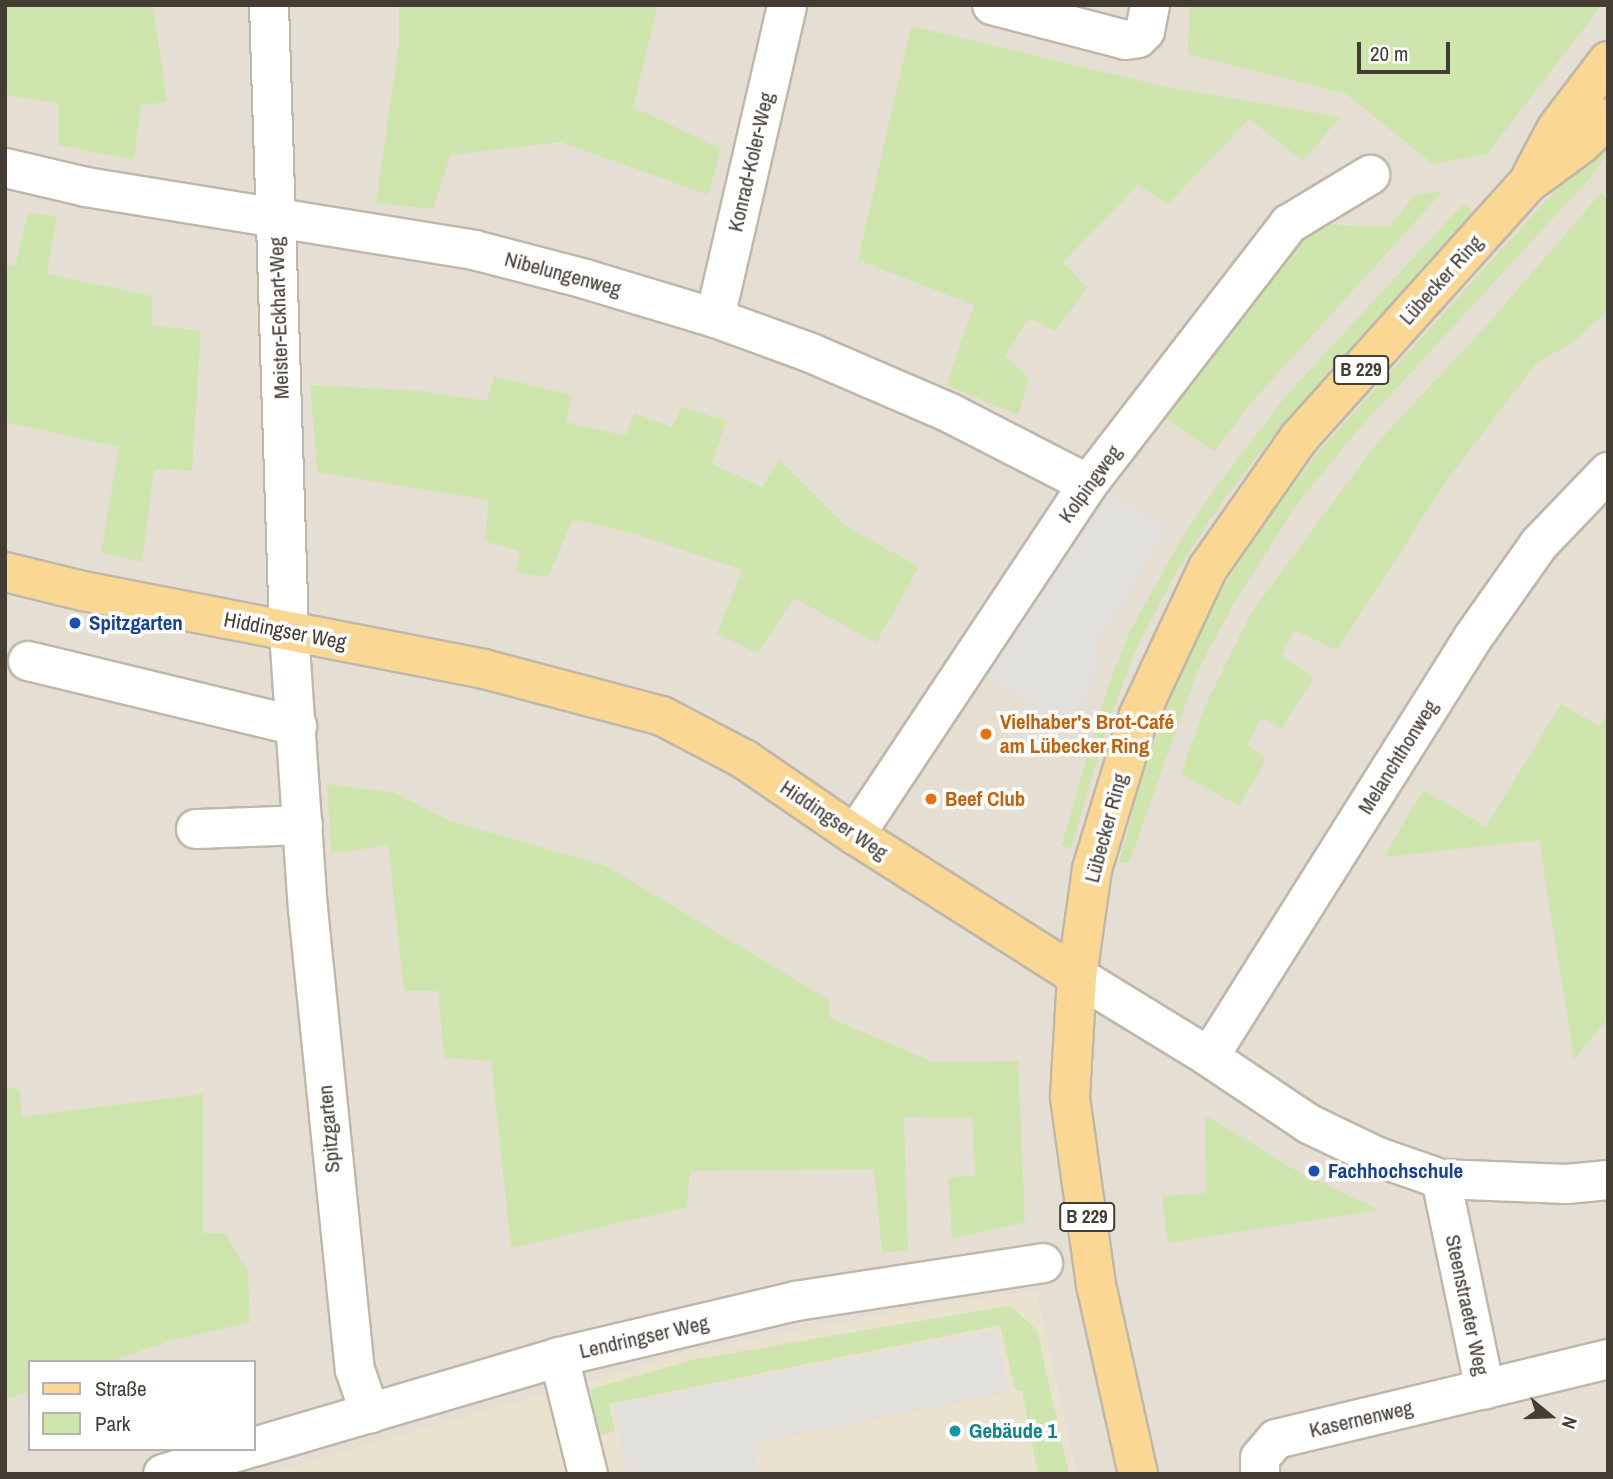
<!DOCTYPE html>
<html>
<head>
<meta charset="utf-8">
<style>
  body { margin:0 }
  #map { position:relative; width:1613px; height:1479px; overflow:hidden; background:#f1ede4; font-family:"Archivo Narrow",sans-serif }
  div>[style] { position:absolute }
  .residential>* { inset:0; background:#e5ded3 }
  .education>* { inset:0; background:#eae1cf }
  .green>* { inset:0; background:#cfe5ae }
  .parking>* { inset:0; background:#e2e0dd }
  .roads { filter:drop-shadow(2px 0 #bfb7aa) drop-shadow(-2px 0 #bfb7aa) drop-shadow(0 2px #bfb7aa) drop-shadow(0 -2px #bfb7aa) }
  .minor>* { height:38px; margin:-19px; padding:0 19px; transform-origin:19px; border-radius:19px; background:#fff }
  .major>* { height:38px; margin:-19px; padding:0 19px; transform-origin:19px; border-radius:19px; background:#fad894 }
  .dots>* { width:19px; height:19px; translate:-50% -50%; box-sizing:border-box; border:4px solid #fff; border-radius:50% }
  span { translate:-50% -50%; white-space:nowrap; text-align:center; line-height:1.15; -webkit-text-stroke:7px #fff; paint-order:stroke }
  .shield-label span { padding:2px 5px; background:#fff; border:2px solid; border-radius:5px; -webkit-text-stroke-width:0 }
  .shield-label { font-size:19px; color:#433d34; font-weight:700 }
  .street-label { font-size:21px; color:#433d34 }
  .transit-label { font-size:21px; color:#164399; font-weight:700 }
  .left { translate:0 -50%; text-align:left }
  .food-label { font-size:21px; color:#c56008; font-weight:700 }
  .culture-label { font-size:21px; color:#0d838f; font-weight:700 }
  .frame { position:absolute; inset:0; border:7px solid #433d34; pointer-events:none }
  .legend { position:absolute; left:28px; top:1360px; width:228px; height:91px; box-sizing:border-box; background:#fff; border:2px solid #b4b1ae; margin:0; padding:9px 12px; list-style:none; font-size:21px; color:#433d34 }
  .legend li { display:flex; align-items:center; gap:14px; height:35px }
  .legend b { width:35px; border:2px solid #b4b1ae }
  .north { position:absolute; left:1515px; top:1381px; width:70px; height:70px; -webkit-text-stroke:5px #fff; paint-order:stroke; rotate:109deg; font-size:19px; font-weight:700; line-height:28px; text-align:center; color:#433d34 }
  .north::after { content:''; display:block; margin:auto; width:24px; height:32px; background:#433d34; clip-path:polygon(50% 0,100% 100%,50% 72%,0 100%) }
  .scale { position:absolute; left:1357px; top:42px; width:93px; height:32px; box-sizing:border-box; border:4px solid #433d34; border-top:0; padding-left:9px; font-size:21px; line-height:24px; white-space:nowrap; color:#433d34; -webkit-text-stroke:5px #fff; paint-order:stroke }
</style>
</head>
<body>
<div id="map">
  <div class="residential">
    <i style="clip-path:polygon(evenodd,5px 5px,1608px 5px,1608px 1474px,1076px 1474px,1036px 1292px,960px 1300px,691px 1352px,267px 1474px,5px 1474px,5px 5px,30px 1362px,254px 1362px,254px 1449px,30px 1449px,30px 1362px)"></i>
  </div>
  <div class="education">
    <i style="clip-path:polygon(1036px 1292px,1076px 1474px,267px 1474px,691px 1352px,960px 1300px)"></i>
  </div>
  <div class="green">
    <i style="clip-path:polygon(5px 5px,153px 5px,167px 102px,141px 105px,134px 160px,58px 145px,58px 103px,5px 95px)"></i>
    <i style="clip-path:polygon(399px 5px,658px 5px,633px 107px,721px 149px,708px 195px,561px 142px,450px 155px,433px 209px,376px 203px,399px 43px)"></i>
    <i style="clip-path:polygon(1189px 5px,1602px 5px,1487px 154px,1433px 164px,1346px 94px,1188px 54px)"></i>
    <i style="clip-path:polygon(911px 26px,1166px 87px,1340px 117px,1303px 161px,1249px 119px,1168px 204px,1138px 185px,1063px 262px,1087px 288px,1055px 331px,1029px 318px,1005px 356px,1029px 378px,1018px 415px,946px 385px,974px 305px,858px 260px)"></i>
    <i style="clip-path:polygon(1601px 140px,1608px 152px,1591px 177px,1356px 432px,1298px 503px,1237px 598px,1198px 670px,1129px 863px,1119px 863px,1140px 783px,1171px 695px,1219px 594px,1262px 527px,1318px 452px)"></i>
    <i style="clip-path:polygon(1443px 191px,1250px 404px,1214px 452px,1160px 414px,1300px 232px,1319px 224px,1389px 227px,1415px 195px)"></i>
    <i style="clip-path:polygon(1601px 193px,1608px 200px,1608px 310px,1571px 344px,1537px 362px,1447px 480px,1337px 650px,1294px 630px,1281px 655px,1314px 677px,1282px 728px,1261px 718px,1248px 744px,1266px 760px,1239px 806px,1181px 774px,1205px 706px,1251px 613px,1377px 443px,1486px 326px)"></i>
    <i style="clip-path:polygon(1463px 204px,1474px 211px,1275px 434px,1221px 503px,1179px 568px,1140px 640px,1110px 717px,1071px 848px,1061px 846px,1107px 689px,1129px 633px,1179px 543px,1217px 486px,1285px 397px)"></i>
    <i style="clip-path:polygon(28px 213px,57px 216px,47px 274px,152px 296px,152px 325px,201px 331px,192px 471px,154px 469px,142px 562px,101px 553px,119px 447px,5px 422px,5px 264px,15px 266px)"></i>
    <i style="clip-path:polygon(494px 376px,572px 395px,566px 422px,625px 436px,634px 413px,672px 427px,682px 407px,727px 421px,712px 464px,762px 487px,779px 459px,847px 527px,919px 567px,876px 643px,794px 598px,758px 653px,717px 634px,742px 570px,638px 535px,573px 519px,548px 577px,517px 573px,519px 551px,485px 541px,489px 500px,317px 472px,310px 385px,421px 391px,487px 401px)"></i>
    <i style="clip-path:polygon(1561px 704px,1599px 726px,1608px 713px,1608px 1018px,1574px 1060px,1539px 840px,1384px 857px,1423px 790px,1486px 827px)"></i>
    <i style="clip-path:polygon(327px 784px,395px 793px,450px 821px,606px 866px,829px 1000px,830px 1018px,933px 1062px,1018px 1061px,1025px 1222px,952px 1239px,948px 1178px,975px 1175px,972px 1118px,904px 1117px,908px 1250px,882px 1253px,874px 1169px,690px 1171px,687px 1207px,511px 1248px,491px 1061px,444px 1058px,438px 991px,404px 991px,388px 845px,331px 854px)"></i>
    <i style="clip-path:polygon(5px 1087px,20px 1090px,21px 1117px,203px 1094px,203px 1233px,225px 1233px,248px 1272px,250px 1322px,170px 1341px,109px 1362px,30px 1362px,30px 1392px,5px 1399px)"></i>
    <i style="clip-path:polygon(1205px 1115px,1300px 1173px,1380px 1210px,1167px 1243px,1162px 1196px,1206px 1193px)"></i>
    <i style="clip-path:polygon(1010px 1306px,1037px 1330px,1069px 1474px,1038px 1474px,1022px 1391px,1015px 1390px,1000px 1325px,609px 1404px,615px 1431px,597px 1437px,591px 1389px,696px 1359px)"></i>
  </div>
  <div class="parking">
    <i style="clip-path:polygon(1111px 492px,1168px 528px,1093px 651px,1102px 659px,1069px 731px,987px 676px)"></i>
    <i style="clip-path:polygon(997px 1330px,1009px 1392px,753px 1443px,759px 1474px,626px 1474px,613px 1405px)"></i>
  </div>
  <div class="roads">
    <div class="minor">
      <i style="left:269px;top:5px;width:627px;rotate:88.17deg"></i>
      <i style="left:289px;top:632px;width:278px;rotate:86.1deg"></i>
      <i style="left:308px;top:909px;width:463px;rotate:84.2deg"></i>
      <i style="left:355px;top:1370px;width:46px;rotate:70.8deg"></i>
      <i style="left:992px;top:5px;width:138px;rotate:14.6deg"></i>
      <i style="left:1126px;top:40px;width:12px;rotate:-9deg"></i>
      <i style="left:1138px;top:38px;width:10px;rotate:-45deg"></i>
      <i style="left:1145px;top:31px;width:26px;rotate:-79deg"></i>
      <i style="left:5px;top:168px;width:83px;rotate:13.2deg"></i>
      <i style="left:86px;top:187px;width:393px;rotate:9.2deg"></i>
      <i style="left:474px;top:250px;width:115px;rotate:14.6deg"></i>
      <i style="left:585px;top:279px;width:136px;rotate:16.7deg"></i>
      <i style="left:715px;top:318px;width:102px;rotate:20deg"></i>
      <i style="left:811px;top:353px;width:151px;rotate:23.3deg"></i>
      <i style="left:950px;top:413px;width:155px;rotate:27.2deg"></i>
      <i style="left:715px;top:318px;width:321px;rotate:-77deg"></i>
      <i style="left:28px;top:661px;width:277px;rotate:13.6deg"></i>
      <i style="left:196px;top:829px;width:107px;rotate:-2.1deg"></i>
      <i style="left:855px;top:835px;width:421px;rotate:-56.4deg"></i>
      <i style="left:1088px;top:484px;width:329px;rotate:-52.3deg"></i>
      <i style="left:1289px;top:224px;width:95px;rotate:-31.2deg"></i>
      <i style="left:1077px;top:976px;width:155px;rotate:31.5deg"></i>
      <i style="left:1209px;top:1057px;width:120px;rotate:33.8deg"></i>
      <i style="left:1309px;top:1124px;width:76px;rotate:25.6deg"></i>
      <i style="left:1378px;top:1157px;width:67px;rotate:19.2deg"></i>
      <i style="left:1441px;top:1179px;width:126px;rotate:2.3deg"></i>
      <i style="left:1567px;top:1184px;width:41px;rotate:-5.6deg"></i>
      <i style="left:1209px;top:1057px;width:494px;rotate:-57.8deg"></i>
      <i style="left:1472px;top:639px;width:116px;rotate:-54.8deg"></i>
      <i style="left:1539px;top:544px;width:100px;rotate:-46.2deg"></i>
      <i style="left:1441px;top:1179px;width:215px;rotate:78.2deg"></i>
      <i style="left:1485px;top:1389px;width:127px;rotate:-13.7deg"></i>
      <i style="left:559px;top:1357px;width:121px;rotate:76.1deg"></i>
      <i style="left:254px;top:1447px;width:318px;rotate:-16.4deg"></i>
      <i style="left:559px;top:1357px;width:244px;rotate:-13.3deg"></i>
      <i style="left:796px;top:1301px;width:250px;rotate:-8.7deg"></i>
      <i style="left:163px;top:1474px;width:88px;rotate:-16.6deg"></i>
      <i style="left:1260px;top:1474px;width:16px;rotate:-90deg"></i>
      <i style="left:1260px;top:1458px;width:25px;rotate:-50deg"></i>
      <i style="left:1276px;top:1439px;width:215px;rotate:-13.5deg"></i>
    </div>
    <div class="major">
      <i style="left:1532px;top:175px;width:53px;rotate:-62deg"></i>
      <i style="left:1557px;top:128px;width:84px;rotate:-52.7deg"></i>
      <i style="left:5px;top:572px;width:80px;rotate:13.7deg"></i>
      <i style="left:83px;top:591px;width:409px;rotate:11deg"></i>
      <i style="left:484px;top:669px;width:184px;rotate:14.8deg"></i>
      <i style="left:662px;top:716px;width:93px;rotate:27.7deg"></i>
      <i style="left:744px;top:759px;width:135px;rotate:34.4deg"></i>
      <i style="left:855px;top:835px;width:263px;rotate:32.4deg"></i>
      <i style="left:1138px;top:1474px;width:194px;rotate:-102.5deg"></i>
      <i style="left:1096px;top:1285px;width:190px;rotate:-97.9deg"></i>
      <i style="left:1070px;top:1097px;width:121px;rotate:-86.7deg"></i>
      <i style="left:1077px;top:976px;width:108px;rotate:-82deg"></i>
      <i style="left:1092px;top:869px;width:161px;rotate:-73deg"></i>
      <i style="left:1139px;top:715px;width:162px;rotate:-64.9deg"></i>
      <i style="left:1208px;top:568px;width:159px;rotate:-55deg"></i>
      <i style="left:1299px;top:438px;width:343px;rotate:-48.1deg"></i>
      <i style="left:1528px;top:183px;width:66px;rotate:-36.3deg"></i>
      <i style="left:1581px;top:144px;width:37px;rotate:-44deg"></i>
    </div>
  </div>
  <div class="dots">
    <i style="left:75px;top:623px;background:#1a4fb4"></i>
    <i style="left:986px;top:734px;background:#e8710a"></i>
    <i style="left:931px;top:799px;background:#e8710a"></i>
    <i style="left:1314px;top:1171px;background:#1a4fb4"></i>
    <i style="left:955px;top:1431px;background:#0f9aa8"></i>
  </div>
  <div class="shield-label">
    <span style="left:1361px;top:370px">B 229</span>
    <span style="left:1087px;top:1217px">B 229</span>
  </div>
  <div class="street-label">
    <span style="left:751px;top:162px;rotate:-77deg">Konrad-Koler-Weg</span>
    <span style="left:563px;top:274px;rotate:15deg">Nibelungenweg</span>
    <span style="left:1441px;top:280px;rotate:-48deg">Lübecker Ring</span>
    <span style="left:279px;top:318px;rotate:-92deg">Meister-Eckhart-Weg</span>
    <span style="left:1090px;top:484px;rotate:-54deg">Kolpingweg</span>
    <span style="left:285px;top:631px;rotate:11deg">Hiddingser Weg</span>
    <span style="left:1398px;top:757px;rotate:-58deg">Melanchthonweg</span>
    <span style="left:834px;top:820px;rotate:34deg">Hiddingser Weg</span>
    <span style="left:1106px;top:828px;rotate:-75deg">Lübecker Ring</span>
    <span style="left:329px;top:1129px;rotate:-95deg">Spitzgarten</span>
    <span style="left:1467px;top:1305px;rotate:78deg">Steenstraeter Weg</span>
    <span style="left:644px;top:1337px;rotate:-13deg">Lendringser Weg</span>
    <span style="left:1361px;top:1419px;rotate:-13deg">Kasernenweg</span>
  </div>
  <div class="transit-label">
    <span class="left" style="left:89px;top:623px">Spitzgarten</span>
    <span class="left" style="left:1328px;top:1171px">Fachhochschule</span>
  </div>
  <div class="food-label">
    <span class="left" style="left:1000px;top:734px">Vielhaber's Brot-Café<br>am Lübecker Ring</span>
    <span class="left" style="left:945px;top:799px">Beef Club</span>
  </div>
  <div class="culture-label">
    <span class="left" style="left:969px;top:1431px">Gebäude 1</span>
  </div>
  <div class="frame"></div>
  <ul class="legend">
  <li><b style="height:9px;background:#fad894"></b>Straße</li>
  <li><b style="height:19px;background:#cfe5ae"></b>Park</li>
  </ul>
  <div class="north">N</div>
  <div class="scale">20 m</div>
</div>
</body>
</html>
